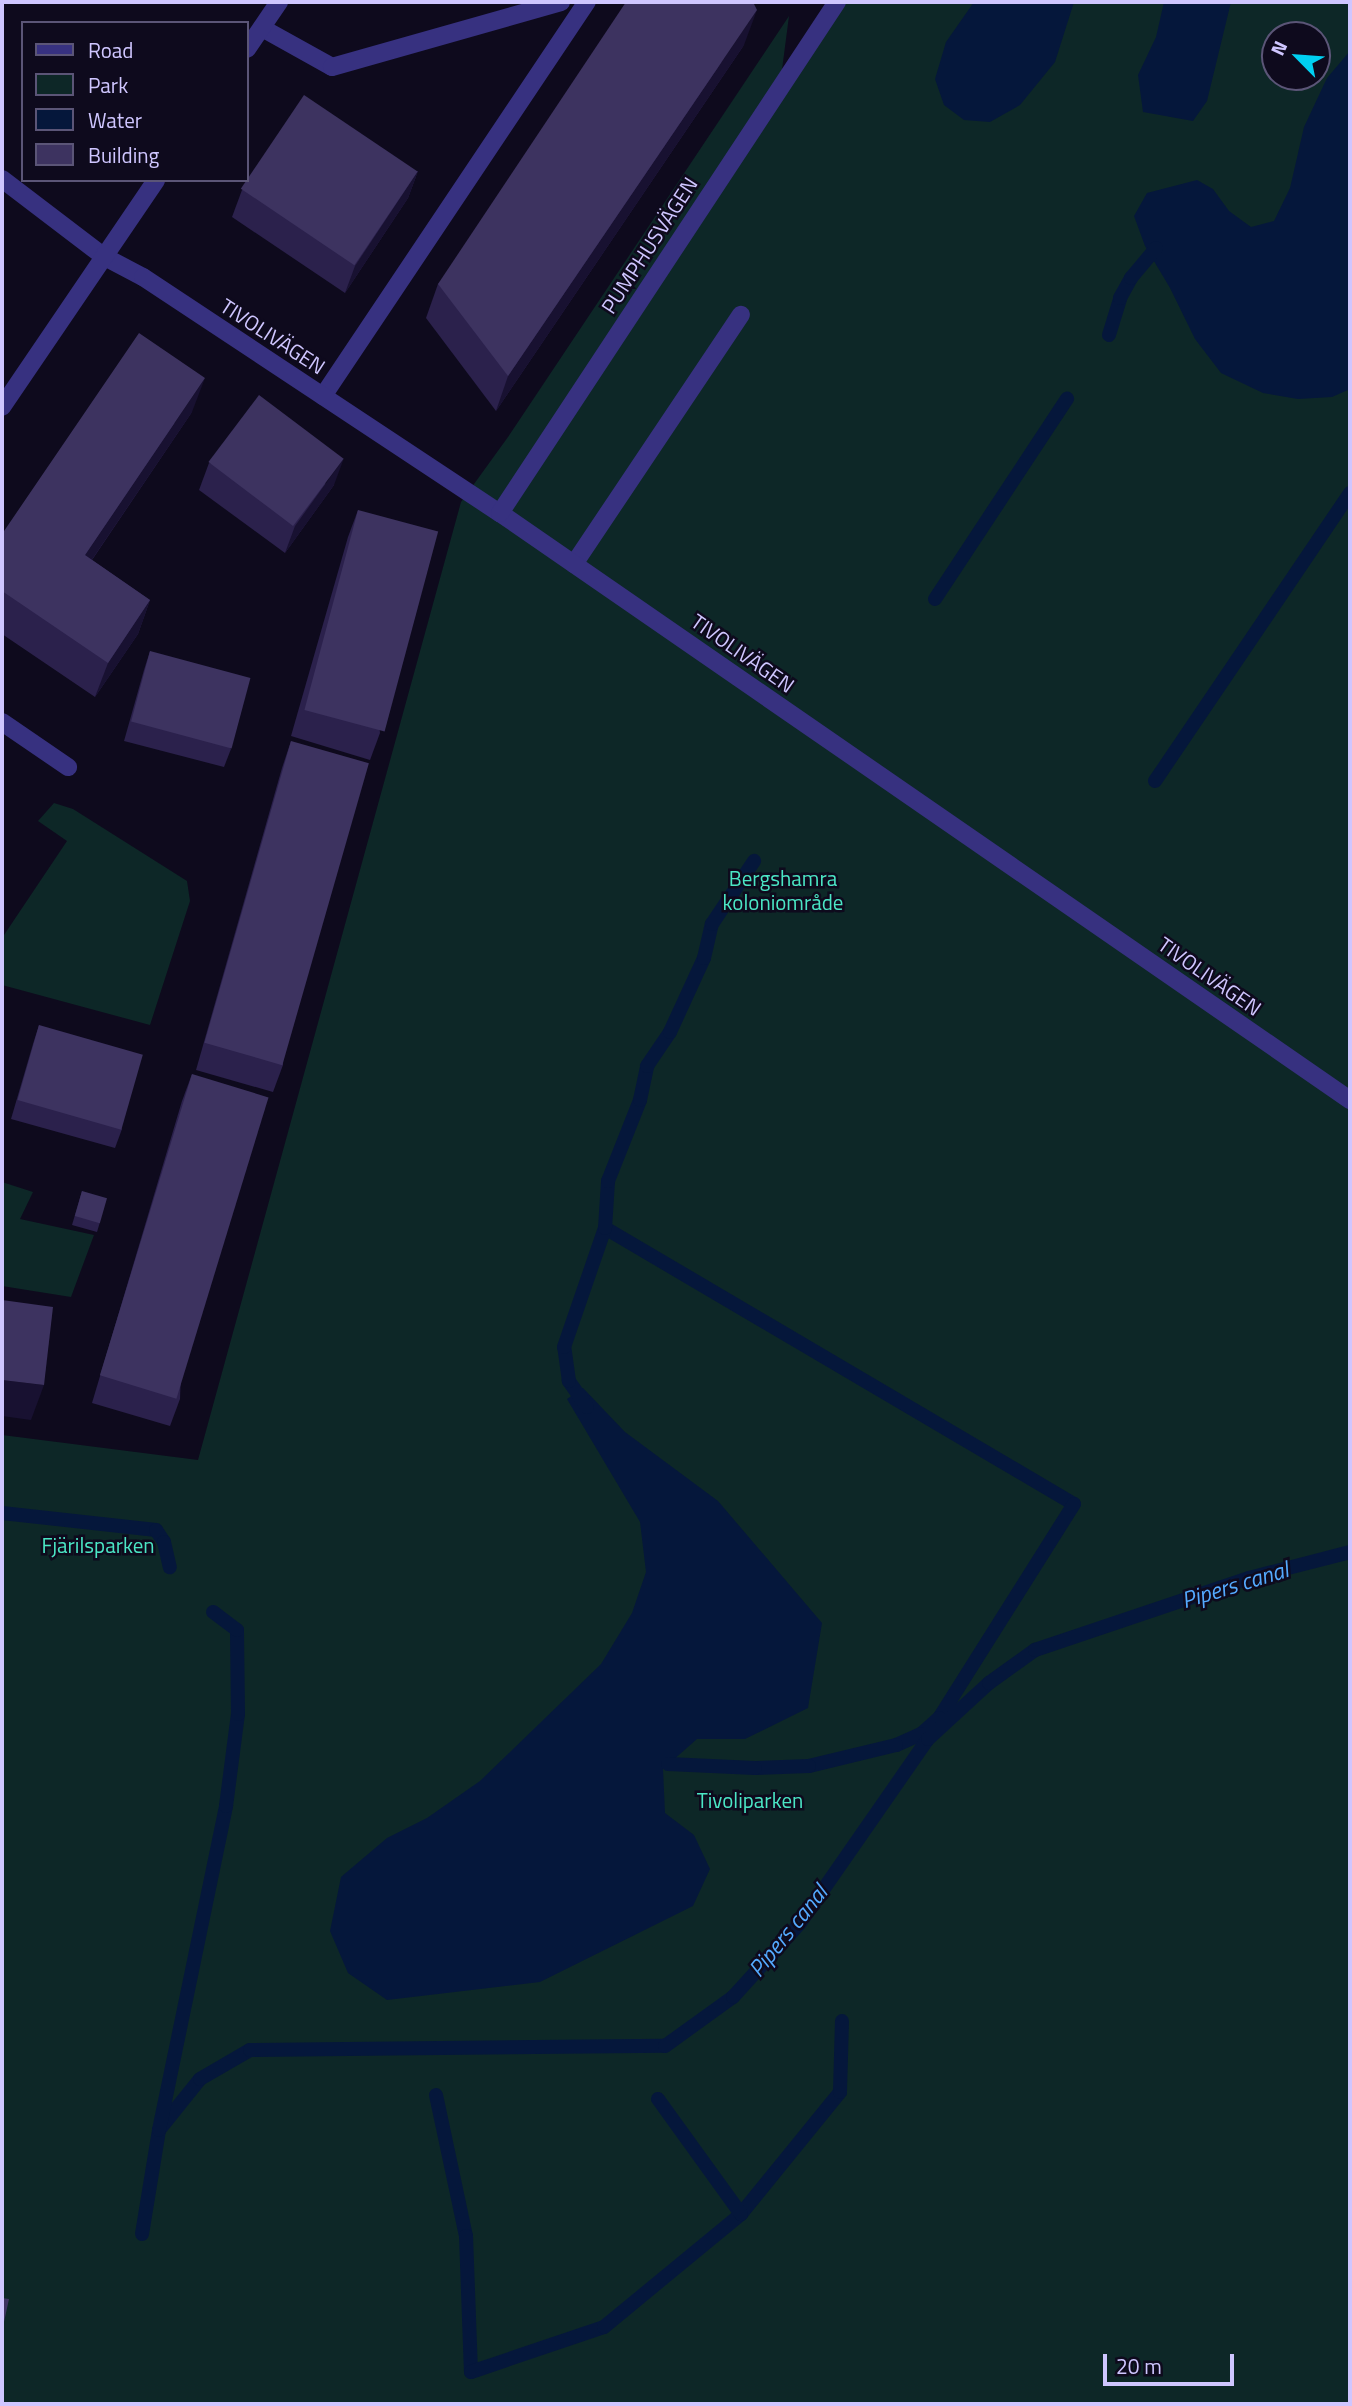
<!DOCTYPE html>
<html>
<head>
<meta charset="utf-8">
<style>
  body { margin:0 }
  #map { position:relative; width:1352px; height:2406px; overflow:hidden; background:#0e0a1d; font-family:"Titillium Web",sans-serif }
  div>[style] { position:absolute }
  .green>* { inset:0; background:#0d2727 }
  .water>* { inset:0; background:#05173b }
  .stream>* { height:14px; margin:-7px; padding:0 7px; transform-origin:7px; border-radius:7px; background:#05173b }
  .service>* { height:18px; margin:-9px; padding:0 9px; transform-origin:9px; border-radius:9px; background:#373180 }
  .minor>* { height:18px; margin:-9px; padding:0 9px; transform-origin:9px; border-radius:9px; background:#373180 }
  .wall>* { inset:0; background:#2b214c }
  .shaded-wall>* { inset:0; background:#181131 }
  .building>* { inset:0; background:#3d3360; transform-origin:0 0 }
  span { translate:-50% -50%; white-space:nowrap; text-align:center; line-height:1.15; -webkit-text-stroke:5px #0e0a1d; paint-order:stroke }
  .street-label { font-size:21px; color:#cfc6ff }
  .park-label { font-size:21px; color:#4be6c5 }
  .water-label { font-size:23px; color:#54aaff; font-style:italic }
  .frame { position:absolute; inset:0; border:4px solid #cfc6ff; pointer-events:none }
  .legend { position:absolute; left:21px; top:21px; width:228px; height:161px; box-sizing:border-box; background:#0e0a1d; border:2px solid #5b5577; margin:0; padding:9px 12px; list-style:none; font-size:21px; color:#cfc6ff }
  .legend li { display:flex; align-items:center; gap:14px; height:35px }
  .legend b { width:35px; border:2px solid #5b5577 }
  .north { position:absolute; left:1261px; top:21px; width:70px; height:70px; box-sizing:border-box; background:#0e0a1d; border:2px solid #5b5577; border-radius:50%; rotate:295deg; font-size:19px; font-weight:700; line-height:28px; text-align:center; color:#cfc6ff }
  .north::after { content:''; display:block; margin:auto; width:24px; height:32px; background:#00d0f1; clip-path:polygon(50% 0,100% 100%,50% 72%,0 100%) }
  .scale { position:absolute; left:1103px; top:2354px; width:131px; height:32px; box-sizing:border-box; border:4px solid #cfc6ff; border-top:0; padding-left:9px; font-size:21px; line-height:24px; white-space:nowrap; color:#cfc6ff; -webkit-text-stroke:5px #0e0a1d; paint-order:stroke }
</style>
</head>
<body>
<div id="map">
  <div class="green">
    <i style="clip-path:polygon(evenodd,837px 2px,1350px 2px,1350px 2404px,2px 2404px,2px 1435px,198px 1460px,461px 502px,508px 437px,789px 16px,780px 85px,837px 2px,1275px 35px,1317px 35px,1317px 77px,1275px 77px,1275px 35px)"></i>
    <i style="clip-path:polygon(54px 803px,73px 809px,187px 881px,190px 901px,150px 1025px,2px 985px,2px 938px,67px 841px,38px 821px)"></i>
    <i style="clip-path:polygon(2px 1182px,33px 1192px,20px 1219px,94px 1235px,71px 1297px,2px 1286px)"></i>
  </div>
  <div class="water">
    <i style="clip-path:polygon(974px 2px,1074px 2px,1055px 62px,1020px 105px,990px 122px,964px 120px,944px 105px,935px 79px,946px 42px)"></i>
    <i style="clip-path:polygon(1164px 2px,1231px 2px,1207px 101px,1193px 121px,1143px 112px,1138px 75px,1156px 37px)"></i>
    <i style="clip-path:polygon(1350px 51px,1350px 389px,1332px 397px,1298px 399px,1263px 393px,1221px 373px,1195px 339px,1170px 288px,1145px 246px,1134px 216px,1147px 193px,1197px 180px,1213px 189px,1229px 211px,1251px 227px,1274px 221px,1290px 188px,1304px 127px,1327px 78px)"></i>
    <i style="clip-path:polygon(583px 1388px,625px 1432px,718px 1501px,822px 1623px,808px 1708px,745px 1739px,697px 1739px,663px 1769px,665px 1813px,694px 1835px,710px 1869px,693px 1906px,540px 1982px,387px 2000px,348px 1973px,330px 1931px,341px 1877px,387px 1838px,427px 1818px,480px 1781px,601px 1664px,632px 1613px,646px 1572px,640px 1522px,567px 1399px)"></i>
  </div>
  <div class="stream">
    <i style="left:1109px;top:335px;width:39px;rotate:-73deg"></i>
    <i style="left:1120px;top:298px;width:23px;rotate:-61deg"></i>
    <i style="left:1131px;top:278px;width:39px;rotate:-50deg"></i>
    <i style="left:935px;top:599px;width:240px;rotate:-56.6deg"></i>
    <i style="left:1155px;top:781px;width:348px;rotate:-55.9deg"></i>
    <i style="left:605px;top:1228px;width:544px;rotate:30.48deg"></i>
    <i style="left:1074px;top:1504px;width:253px;rotate:122.2deg"></i>
    <i style="left:939px;top:1718px;width:24px;rotate:138deg"></i>
    <i style="left:921px;top:1734px;width:27px;rotate:156deg"></i>
    <i style="left:896px;top:1745px;width:89px;rotate:166.4deg"></i>
    <i style="left:809px;top:1766px;width:54px;rotate:177.9deg"></i>
    <i style="left:755px;top:1768px;width:87px;rotate:-177.4deg"></i>
    <i style="left:587px;top:1407px;width:32px;rotate:-125deg"></i>
    <i style="left:569px;top:1381px;width:34px;rotate:-98deg"></i>
    <i style="left:564px;top:1347px;width:126px;rotate:-71deg"></i>
    <i style="left:605px;top:1228px;width:47px;rotate:-86.3deg"></i>
    <i style="left:608px;top:1181px;width:87px;rotate:-68.4deg"></i>
    <i style="left:640px;top:1100px;width:35px;rotate:-78deg"></i>
    <i style="left:647px;top:1066px;width:41px;rotate:-55.9deg"></i>
    <i style="left:670px;top:1032px;width:81px;rotate:-65.3deg"></i>
    <i style="left:704px;top:958px;width:35px;rotate:-77deg"></i>
    <i style="left:712px;top:924px;width:76px;rotate:-56.3deg"></i>
    <i style="left:2px;top:1513px;width:155px;rotate:6.3deg"></i>
    <i style="left:156px;top:1530px;width:14px;rotate:56deg"></i>
    <i style="left:164px;top:1542px;width:26px;rotate:77deg"></i>
    <i style="left:436px;top:2095px;width:144px;rotate:78deg"></i>
    <i style="left:466px;top:2236px;width:136px;rotate:87.9deg"></i>
    <i style="left:471px;top:2372px;width:140px;rotate:-18.7deg"></i>
    <i style="left:604px;top:2327px;width:178px;rotate:-39.5deg"></i>
    <i style="left:741px;top:2214px;width:157px;rotate:-50.9deg"></i>
    <i style="left:840px;top:2092px;width:71px;rotate:-88.4deg"></i>
    <i style="left:658px;top:2099px;width:142px;rotate:54.2deg"></i>
    <i style="left:159px;top:2130px;width:65px;rotate:-51.2deg"></i>
    <i style="left:200px;top:2079px;width:58px;rotate:-30.1deg"></i>
    <i style="left:250px;top:2050px;width:415px;rotate:-0.6deg"></i>
    <i style="left:665px;top:2046px;width:84px;rotate:-35.8deg"></i>
    <i style="left:733px;top:1997px;width:100px;rotate:-47.8deg"></i>
    <i style="left:800px;top:1923px;width:224px;rotate:-55.2deg"></i>
    <i style="left:928px;top:1739px;width:83px;rotate:-42.6deg"></i>
    <i style="left:989px;top:1683px;width:57px;rotate:-35.7deg"></i>
    <i style="left:1035px;top:1650px;width:226px;rotate:-18.6deg"></i>
    <i style="left:1249px;top:1578px;width:104px;rotate:-14.4deg"></i>
    <i style="left:142px;top:2234px;width:105px;rotate:-80.7deg"></i>
    <i style="left:159px;top:2130px;width:331px;rotate:-78.3deg"></i>
    <i style="left:226px;top:1806px;width:93px;rotate:-82.6deg"></i>
    <i style="left:238px;top:1714px;width:84px;rotate:-90.7deg"></i>
    <i style="left:237px;top:1630px;width:30px;rotate:-143deg"></i>
  </div>
  <div class="service">
    <i style="left:262px;top:28px;width:80px;rotate:29.1deg"></i>
    <i style="left:332px;top:67px;width:238px;rotate:-15.8deg"></i>
    <i style="left:2px;top:179px;width:127px;rotate:37.3deg"></i>
    <i style="left:323px;top:396px;width:474px;rotate:-56.2deg"></i>
    <i style="left:574px;top:564px;width:300px;rotate:-56.2deg"></i>
    <i style="left:2px;top:722px;width:80px;rotate:34.3deg"></i>
  </div>
  <div class="minor">
    <i style="left:247px;top:49px;width:57px;rotate:-55.8deg"></i>
    <i style="left:103px;top:256px;width:45px;rotate:27.7deg"></i>
    <i style="left:143px;top:277px;width:428px;rotate:33.5deg"></i>
    <i style="left:500px;top:513px;width:1033px;rotate:34.63deg"></i>
    <i style="left:2px;top:407px;width:274px;rotate:-55.8deg"></i>
    <i style="left:500px;top:513px;width:612px;rotate:-56.6deg"></i>
  </div>
  <div class="wall">
    <i style="clip-path:polygon(744px 45px,496px 411px,426px 318px,438px 284px)"></i>
    <i style="clip-path:polygon(418px 171px,408px 198px,345px 293px,232px 217px,242px 190px)"></i>
    <i style="clip-path:polygon(192px 412px,92px 560px,150px 600px,138px 634px,95px 697px,2px 634px,2px 534px)"></i>
    <i style="clip-path:polygon(209px 463px,334px 485px,285px 553px,199px 490px)"></i>
    <i style="clip-path:polygon(358px 510px,380px 733px,370px 760px,291px 736px,348px 537px)"></i>
    <i style="clip-path:polygon(150px 651px,231px 749px,224px 767px,124px 741px,144px 670px)"></i>
    <i style="clip-path:polygon(291px 741px,283px 1065px,273px 1092px,196px 1070px,282px 768px)"></i>
    <i style="clip-path:polygon(39px 1025px,122px 1129px,115px 1148px,11px 1119px,33px 1044px)"></i>
    <i style="clip-path:polygon(192px 1074px,180px 1399px,170px 1426px,92px 1403px,182px 1101px)"></i>
    <i style="clip-path:polygon(82px 1191px,100px 1222px,97px 1232px,72px 1225px)"></i>
  </div>
  <div class="shaded-wall">
    <i style="clip-path:polygon(757px 10px,744px 45px,496px 411px,508px 376px)"></i>
    <i style="clip-path:polygon(418px 171px,408px 198px,345px 293px,355px 266px)"></i>
    <i style="clip-path:polygon(205px 378px,192px 412px,72px 589px,85px 555px)"></i>
    <i style="clip-path:polygon(344px 458px,334px 485px,285px 553px,295px 526px)"></i>
    <i style="clip-path:polygon(150px 600px,138px 634px,95px 697px,108px 663px)"></i>
    <i style="clip-path:polygon(2px 1380px,44px 1385px,31px 1420px,2px 1416px)"></i>
  </div>
  <div class="building">
    <i style="clip-path:polygon(626px 2px,753px 2px,757px 10px,508px 376px,438px 284px)"></i>
    <i style="left:304px;top:95px;width:137px;height:113px;rotate:34deg"></i>
    <i style="clip-path:polygon(139px 333px,205px 378px,85px 555px,150px 600px,108px 663px,2px 591px,2px 534px)"></i>
    <i style="left:259px;top:395px;width:106px;height:84px;rotate:37deg"></i>
    <i style="left:358px;top:510px;width:83px;height:207px;rotate:15deg"></i>
    <i style="left:150px;top:651px;width:104px;height:73px;rotate:15deg"></i>
    <i style="left:291px;top:741px;width:81px;height:314px;rotate:16deg"></i>
    <i style="left:39px;top:1025px;width:108px;height:78px;rotate:16deg"></i>
    <i style="left:192px;top:1074px;width:80px;height:315px;rotate:17deg"></i>
    <i style="left:82px;top:1191px;width:26px;height:26px;rotate:16deg"></i>
    <i style="clip-path:polygon(2px 1300px,53px 1307px,44px 1385px,2px 1380px)"></i>
    <i style="clip-path:polygon(2px 2298px,9px 2299px,4px 2322px,2px 2321px)"></i>
  </div>
  <div class="street-label">
    <span style="left:649px;top:245px;rotate:-57deg">PUMPHUSVÄGEN</span>
    <span style="left:273px;top:336px;rotate:33deg">TIVOLIVÄGEN</span>
    <span style="left:743px;top:653px;rotate:35deg">TIVOLIVÄGEN</span>
    <span style="left:1210px;top:976px;rotate:35deg">TIVOLIVÄGEN</span>
  </div>
  <div class="park-label">
    <span style="left:783px;top:890px">Bergshamra<br>koloniområde</span>
    <span style="left:98px;top:1545px">Fjärilsparken</span>
    <span style="left:750px;top:1800px">Tivoliparken</span>
  </div>
  <div class="water-label">
    <span style="left:1235px;top:1585px;rotate:-17deg">Pipers canal</span>
    <span style="left:788px;top:1931px;rotate:-51deg">Pipers canal</span>
  </div>
  <div class="frame"></div>
  <ul class="legend">
  <li><b style="height:9px;background:#373180"></b>Road</li>
  <li><b style="height:19px;background:#0d2727"></b>Park</li>
  <li><b style="height:19px;background:#05173b"></b>Water</li>
  <li><b style="height:19px;background:#3d3360"></b>Building</li>
  </ul>
  <div class="north">N</div>
  <div class="scale">20 m</div>
</div>
</body>
</html>
